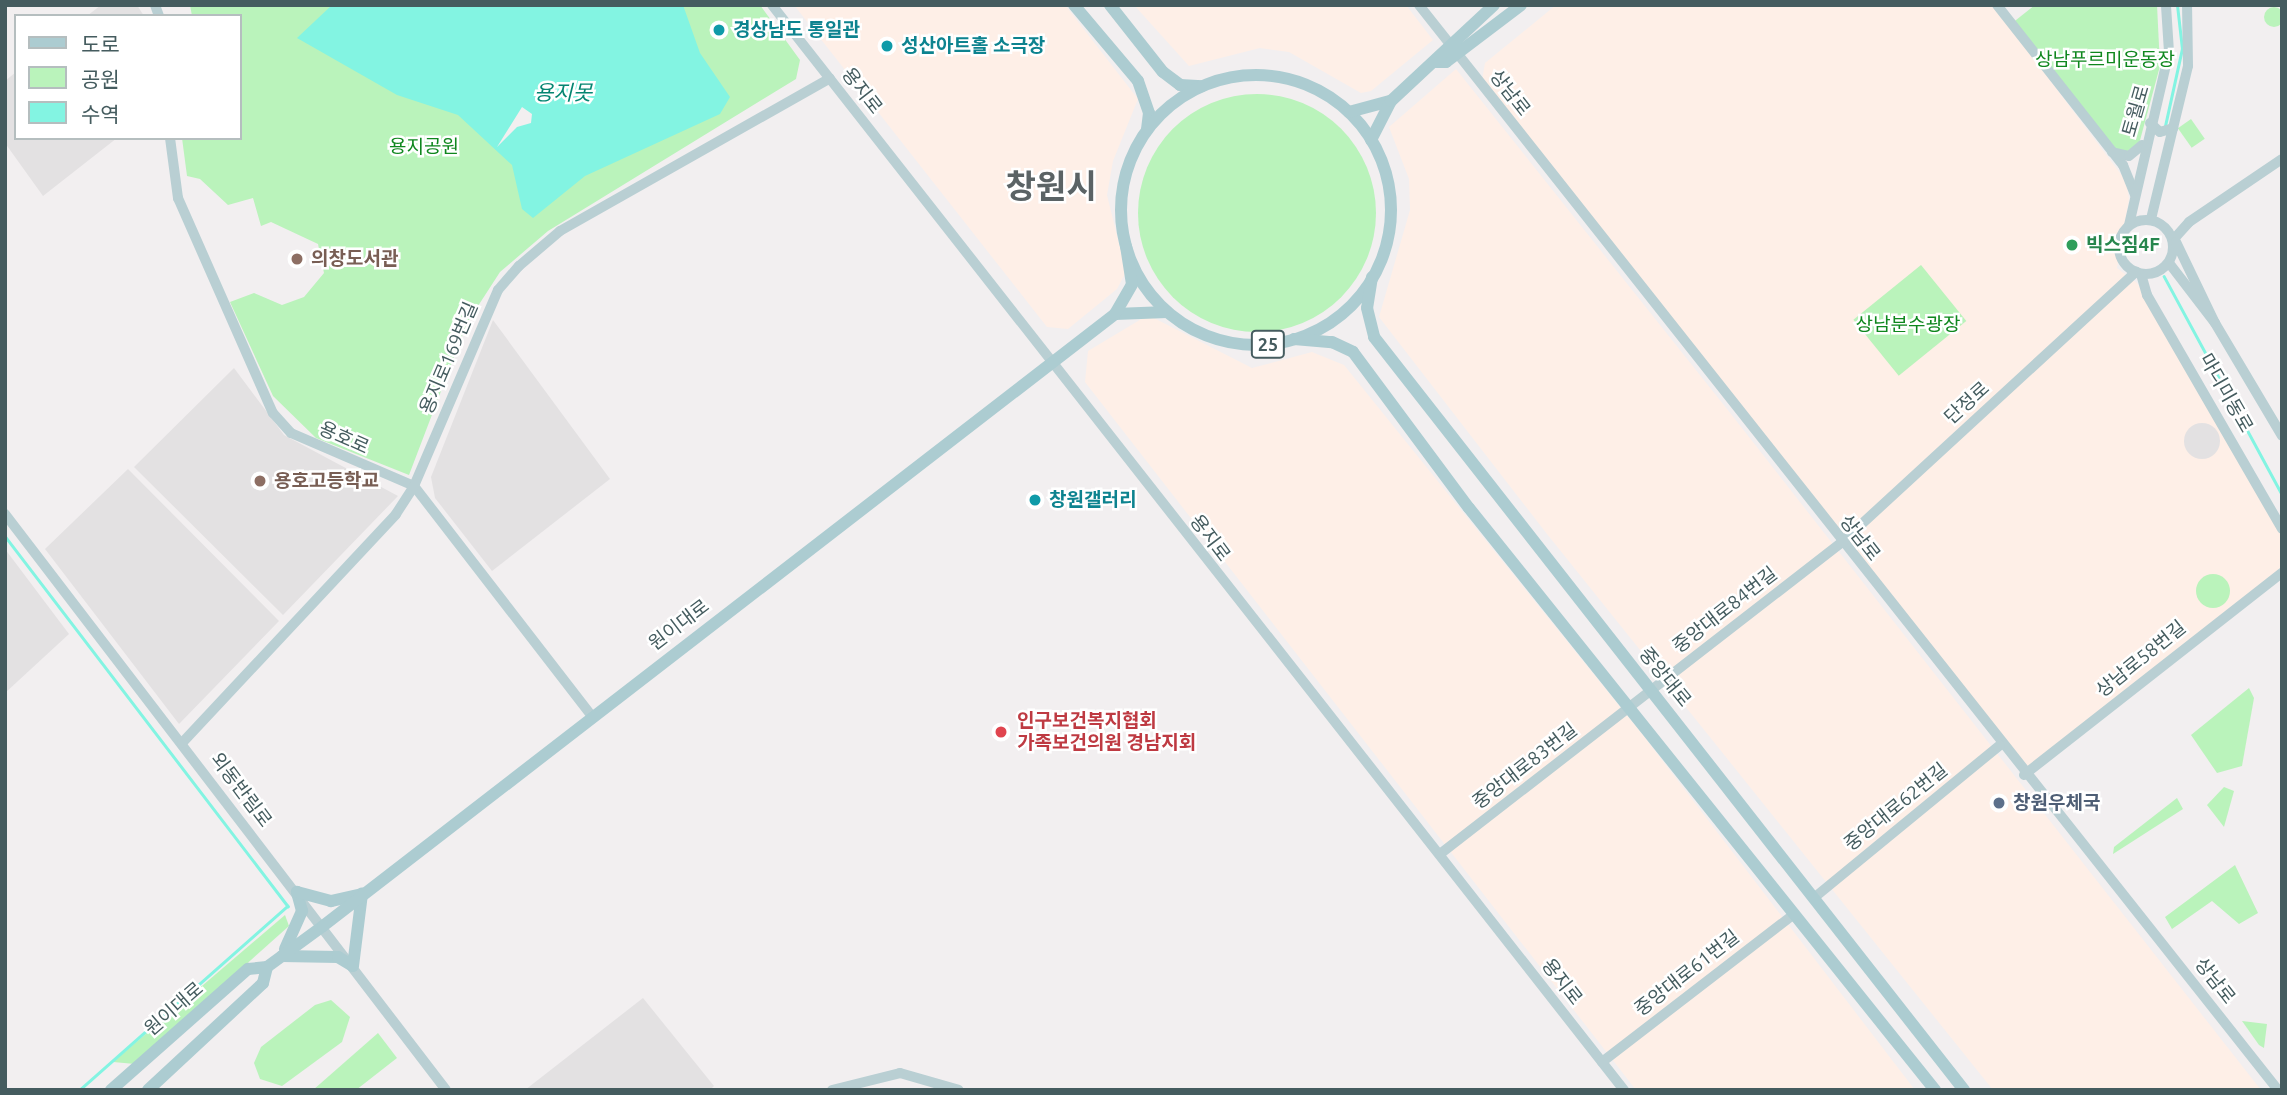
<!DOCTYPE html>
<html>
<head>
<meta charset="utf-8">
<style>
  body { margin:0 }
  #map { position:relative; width:2287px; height:1095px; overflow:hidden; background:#f2eff0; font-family:Ubuntu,"Noto Sans KR",sans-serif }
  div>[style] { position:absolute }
  .commercial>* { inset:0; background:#feefe7 }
  .education>* { inset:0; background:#e3e1e2 }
  .round { border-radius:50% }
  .green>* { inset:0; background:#baf3bb; transform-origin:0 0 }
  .water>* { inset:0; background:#83f4e2 }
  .pier>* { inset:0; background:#f2eff0 }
  .stream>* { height:2.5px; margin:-1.25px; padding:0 1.25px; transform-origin:1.25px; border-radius:1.25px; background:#83f4e2 }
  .secondary>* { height:10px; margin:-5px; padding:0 5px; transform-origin:5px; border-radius:5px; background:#b9cfd3 }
  .secondary>.ring { margin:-5px; padding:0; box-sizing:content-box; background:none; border:10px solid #b9cfd3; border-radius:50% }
  .primary>* { height:12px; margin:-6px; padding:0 6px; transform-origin:6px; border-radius:6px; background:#acccd1 }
  .primary>.ring { margin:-6px; padding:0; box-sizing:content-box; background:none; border:12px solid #acccd1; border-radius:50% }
  .dots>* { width:19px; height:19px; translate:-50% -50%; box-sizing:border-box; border:4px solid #fff; border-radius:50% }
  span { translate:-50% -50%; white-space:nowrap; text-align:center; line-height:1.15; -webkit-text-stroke:5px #fff; paint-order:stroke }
  .shield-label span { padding:2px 5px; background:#fff; border:2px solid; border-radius:5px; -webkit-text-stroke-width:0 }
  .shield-label { font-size:18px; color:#455c5f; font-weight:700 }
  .culture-label { font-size:19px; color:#0d838f; font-weight:700 }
  .left { translate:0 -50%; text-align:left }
  .park-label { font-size:19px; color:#0f871e }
  .street-label { font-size:19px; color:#455c5f }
  .leisure-label { font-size:19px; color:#27864d; font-weight:700 }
  .education-label { font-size:19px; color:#785e54; font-weight:700 }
  .health-label { font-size:19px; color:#be3a42; font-weight:700 }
  .service-label { font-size:19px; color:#4e5e75; font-weight:700 }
  .water-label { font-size:21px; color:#058571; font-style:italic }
  .town-label { font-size:33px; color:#5b6365; font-weight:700 }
  .frame { position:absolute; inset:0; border:7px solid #455c5f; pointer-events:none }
  .legend { position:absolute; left:14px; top:14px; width:228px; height:126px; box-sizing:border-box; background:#fff; border:2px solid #b5bebf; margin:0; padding:9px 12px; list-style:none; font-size:21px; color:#455c5f }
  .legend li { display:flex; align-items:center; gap:14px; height:35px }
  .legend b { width:35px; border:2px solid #b5bebf }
</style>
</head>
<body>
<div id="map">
  <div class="commercial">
    <i style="clip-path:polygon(794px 5px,1065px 5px,1138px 99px,1113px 161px,1107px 195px,1126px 272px,1117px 289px,1068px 329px,1047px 327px)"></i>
    <i style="clip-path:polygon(1134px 5px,1406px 5px,1433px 40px,1371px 91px,1361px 93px,1289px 52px,1260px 48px,1189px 66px)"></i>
    <i style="clip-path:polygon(1556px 5px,1993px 5px,2126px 181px,2129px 199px,2117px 268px,2137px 283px,2205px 395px,2282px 537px,2282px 570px,2024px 774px,1482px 80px,1485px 63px)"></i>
    <i style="clip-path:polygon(1456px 69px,1727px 409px,2261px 1090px,1993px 1090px,1547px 534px,1379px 317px,1410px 210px,1409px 179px,1389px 127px)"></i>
    <i style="clip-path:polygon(1148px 315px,1252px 368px,1312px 352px,1344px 365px,1642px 734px,1915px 1090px,1636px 1090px,1085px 382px,1088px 351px)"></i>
  </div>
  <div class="education">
    <i style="clip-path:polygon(101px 5px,137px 5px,144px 16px,87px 16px)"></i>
    <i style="clip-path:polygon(16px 72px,16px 138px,117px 138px,43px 196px,5px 143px,5px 81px)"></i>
    <i style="clip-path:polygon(493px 320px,610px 479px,492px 571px,435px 498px,431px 477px)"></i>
    <i style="clip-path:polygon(234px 368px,284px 435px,398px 496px,283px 615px,134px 467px)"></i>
    <i class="round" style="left:2184px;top:423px;width:36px;height:36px"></i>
    <i style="clip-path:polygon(128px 469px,279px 621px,179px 724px,45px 549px)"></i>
    <i style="clip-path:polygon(5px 549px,69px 634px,5px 693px)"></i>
    <i style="clip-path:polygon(643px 998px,714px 1086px,710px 1090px,525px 1090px)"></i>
  </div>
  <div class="green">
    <i style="clip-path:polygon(190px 5px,760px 5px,800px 60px,796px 79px,548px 231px,500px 272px,467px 323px,409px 475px,316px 438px,273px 396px,230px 302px,254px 293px,282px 305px,304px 297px,324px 273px,318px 244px,271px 222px,261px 226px,253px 198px,228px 205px,200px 179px,187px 176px,182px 138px,240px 138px,240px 16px,192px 16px)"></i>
    <i style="clip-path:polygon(2035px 5px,2157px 5px,2160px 66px,2139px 144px,2121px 155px,2011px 24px)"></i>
    <i class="round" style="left:2264px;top:7px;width:20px;height:20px"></i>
    <i class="round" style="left:1138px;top:94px;width:238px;height:238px"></i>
    <i style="left:2191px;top:119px;width:24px;height:16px;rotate:55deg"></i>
    <i style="left:1921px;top:265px;width:72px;height:87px;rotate:51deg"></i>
    <i class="round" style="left:2196px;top:574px;width:34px;height:34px"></i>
    <i style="clip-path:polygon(2249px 688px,2254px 698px,2242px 766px,2217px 773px,2191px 735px)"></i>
    <i style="clip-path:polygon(2224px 787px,2234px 791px,2224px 827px,2207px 805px)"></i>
    <i style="clip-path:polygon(2177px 798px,2183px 809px,2113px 854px,2114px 847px)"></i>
    <i style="clip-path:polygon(2235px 865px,2258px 913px,2239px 924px,2212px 901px,2172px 929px,2165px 917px)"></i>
    <i style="clip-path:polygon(285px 915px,289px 926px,135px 1064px,113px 1062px)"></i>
    <i style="clip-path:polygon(331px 1000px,350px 1017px,342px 1042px,282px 1086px,260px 1079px,254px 1063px,261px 1047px,315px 1005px)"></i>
    <i style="clip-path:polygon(2242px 1021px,2267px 1024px,2264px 1048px,2259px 1045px)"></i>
    <i style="clip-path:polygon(378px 1033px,397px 1058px,356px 1090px,313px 1090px)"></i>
  </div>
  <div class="water">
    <i style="clip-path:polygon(332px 5px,683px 5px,700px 53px,730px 97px,720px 114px,585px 176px,533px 218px,522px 209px,512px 165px,458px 115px,397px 95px,297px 38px)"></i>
  </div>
  <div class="pier">
    <i style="clip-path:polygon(522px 107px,532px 114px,531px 123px,517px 127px,497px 147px)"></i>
  </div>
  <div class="stream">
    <i style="left:2165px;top:126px;width:79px;rotate:-77.6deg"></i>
    <i style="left:2182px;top:49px;width:44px;rotate:-96.5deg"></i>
    <i style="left:2164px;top:276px;width:248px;rotate:61.6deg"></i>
    <i style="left:5px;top:536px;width:466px;rotate:52.6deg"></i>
    <i style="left:288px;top:906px;width:278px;rotate:138.5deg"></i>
  </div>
  <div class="secondary">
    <i style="left:155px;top:5px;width:12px;rotate:70deg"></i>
    <i style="left:772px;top:5px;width:1380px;rotate:51.86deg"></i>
    <i style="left:1419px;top:5px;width:1384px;rotate:51.63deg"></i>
    <i style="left:1997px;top:5px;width:204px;rotate:51.8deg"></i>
    <i style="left:2123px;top:165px;width:32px;rotate:68deg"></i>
    <i style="left:2150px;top:123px;width:13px;rotate:42deg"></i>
    <i style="left:2160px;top:132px;width:14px;rotate:-17deg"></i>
    <i style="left:170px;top:138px;width:61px;rotate:82.4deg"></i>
    <i style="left:178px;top:198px;width:235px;rotate:66.2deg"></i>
    <i style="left:273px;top:413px;width:27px;rotate:48deg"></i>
    <i style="left:291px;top:433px;width:134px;rotate:23.3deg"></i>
    <i style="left:414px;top:486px;width:291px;rotate:52.3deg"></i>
    <i style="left:2112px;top:152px;width:17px;rotate:13deg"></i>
    <i style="left:2129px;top:156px;width:17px;rotate:-40deg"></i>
    <i style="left:2151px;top:219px;width:157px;rotate:-76.4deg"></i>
    <i style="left:2188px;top:66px;width:61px;rotate:-90.9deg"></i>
    <i class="ring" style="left:2119px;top:220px;width:44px;height:44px"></i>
    <i style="left:2129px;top:225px;width:178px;rotate:-77deg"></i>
    <i style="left:2169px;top:52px;width:47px;rotate:-93.7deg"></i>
    <i style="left:2173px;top:240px;width:24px;rotate:-48deg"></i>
    <i style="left:2189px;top:222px;width:112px;rotate:-34.1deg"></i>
    <i style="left:2176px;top:242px;width:88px;rotate:64.3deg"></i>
    <i style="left:2169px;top:263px;width:76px;rotate:52.5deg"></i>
    <i style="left:2215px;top:323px;width:131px;rotate:59.3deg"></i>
    <i style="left:2141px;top:274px;width:22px;rotate:74deg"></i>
    <i style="left:2147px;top:295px;width:270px;rotate:60deg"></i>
    <i style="left:5px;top:514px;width:725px;rotate:52.56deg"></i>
    <i style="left:182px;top:743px;width:313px;rotate:-46.9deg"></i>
    <i style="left:396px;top:514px;width:33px;rotate:-57deg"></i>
    <i style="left:414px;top:486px;width:213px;rotate:-66.8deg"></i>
    <i style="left:498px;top:290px;width:32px;rotate:-49deg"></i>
    <i style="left:519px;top:266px;width:54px;rotate:-40.5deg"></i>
    <i style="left:560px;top:231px;width:310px;rotate:-29.5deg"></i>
    <i style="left:2024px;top:775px;width:328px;rotate:-38.1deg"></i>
    <i style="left:1440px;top:854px;width:507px;rotate:-37.8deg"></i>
    <i style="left:1841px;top:543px;width:401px;rotate:-42.6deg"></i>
    <i style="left:1815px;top:897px;width:239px;rotate:-39.4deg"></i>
    <i style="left:1602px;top:1062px;width:242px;rotate:-37.6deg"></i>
    <i style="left:832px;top:1090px;width:70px;rotate:-14deg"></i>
    <i style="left:900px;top:1073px;width:61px;rotate:16.1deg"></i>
  </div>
  <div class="primary">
    <i style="left:1074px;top:5px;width:99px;rotate:49.9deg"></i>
    <i style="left:1138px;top:81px;width:34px;rotate:71deg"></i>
    <i style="left:1149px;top:113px;width:17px;rotate:97deg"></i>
    <i style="left:1110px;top:5px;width:85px;rotate:51.7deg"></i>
    <i style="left:1163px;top:72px;width:21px;rotate:37deg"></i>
    <i style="left:1180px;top:85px;width:22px;rotate:3deg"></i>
    <i style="left:1436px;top:62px;width:10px"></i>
    <i style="left:1446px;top:62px;width:94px;rotate:-37.2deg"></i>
    <i class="ring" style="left:1121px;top:75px;width:258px;height:258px"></i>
    <i style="left:1349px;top:112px;width:42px;rotate:-15deg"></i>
    <i style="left:1371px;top:140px;width:44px;rotate:-62.9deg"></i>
    <i style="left:1391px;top:101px;width:141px;rotate:-43deg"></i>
    <i style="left:1372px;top:277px;width:31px;rotate:99deg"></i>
    <i style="left:1367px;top:308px;width:30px;rotate:76deg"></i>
    <i style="left:1374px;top:337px;width:957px;rotate:51.92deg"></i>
    <i style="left:1115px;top:314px;width:52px;rotate:-2.2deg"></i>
    <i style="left:1294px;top:339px;width:38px;rotate:5deg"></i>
    <i style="left:1332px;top:342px;width:23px;rotate:25deg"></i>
    <i style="left:1353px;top:352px;width:194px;rotate:53.4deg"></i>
    <i style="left:1469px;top:508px;width:746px;rotate:51.32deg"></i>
    <i style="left:285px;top:949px;width:42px;rotate:-65.9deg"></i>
    <i style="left:302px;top:911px;width:20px;rotate:-105deg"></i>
    <i style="left:282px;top:956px;width:56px;rotate:1deg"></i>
    <i style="left:338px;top:957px;width:17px;rotate:31deg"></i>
    <i style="left:353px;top:966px;width:73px;rotate:-82.9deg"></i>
    <i style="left:362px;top:894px;width:32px;rotate:167deg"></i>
    <i style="left:331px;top:901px;width:35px;rotate:-165deg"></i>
    <i style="left:111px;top:1090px;width:183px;rotate:-41.5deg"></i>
    <i style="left:248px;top:969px;width:19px;rotate:-6deg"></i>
    <i style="left:267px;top:967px;width:69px;rotate:-36.2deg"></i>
    <i style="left:323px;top:926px;width:1001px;rotate:-37.69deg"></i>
    <i style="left:1115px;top:314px;width:34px;rotate:-60deg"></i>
    <i style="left:1132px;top:284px;width:38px;rotate:-99deg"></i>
    <i style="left:148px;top:1090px;width:157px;rotate:-42.9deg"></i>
    <i style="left:263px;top:983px;width:16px;rotate:-76deg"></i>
  </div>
  <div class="dots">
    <i style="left:719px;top:30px;background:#0f9aa8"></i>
    <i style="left:887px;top:46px;background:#0f9aa8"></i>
    <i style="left:2072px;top:245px;background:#2e9e5b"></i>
    <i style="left:297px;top:259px;background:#8d6e63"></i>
    <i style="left:260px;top:481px;background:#8d6e63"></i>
    <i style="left:1035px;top:500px;background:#0f9aa8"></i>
    <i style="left:1001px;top:732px;background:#e0444e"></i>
    <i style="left:1999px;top:803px;background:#5c6f8a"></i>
  </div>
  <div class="shield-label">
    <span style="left:1268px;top:344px">25</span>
  </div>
  <div class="culture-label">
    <span class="left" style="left:733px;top:30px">경상남도 통일관</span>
    <span class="left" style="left:901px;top:46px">성산아트홀 소극장</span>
    <span class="left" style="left:1049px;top:500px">창원갤러리</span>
  </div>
  <div class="park-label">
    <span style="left:2105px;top:60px">상남푸르미운동장</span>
    <span style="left:424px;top:147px">용지공원</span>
    <span style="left:1908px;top:325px">상남분수광장</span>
  </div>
  <div class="street-label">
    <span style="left:862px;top:91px;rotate:52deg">용지로</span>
    <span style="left:1510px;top:93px;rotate:52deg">상남로</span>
    <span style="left:2136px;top:111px;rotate:-74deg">토월로</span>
    <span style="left:449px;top:358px;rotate:-67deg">용지로169번길</span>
    <span style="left:2226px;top:393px;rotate:60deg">마디미동로</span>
    <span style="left:1967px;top:403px;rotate:-42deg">단정로</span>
    <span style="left:344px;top:438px;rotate:24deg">용호로</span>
    <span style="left:1210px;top:538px;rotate:53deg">용지로</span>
    <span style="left:1860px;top:538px;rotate:52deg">상남로</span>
    <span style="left:1725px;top:610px;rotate:-38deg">중앙대로84번길</span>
    <span style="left:679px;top:625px;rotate:-37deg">원이대로</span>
    <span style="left:2141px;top:659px;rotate:-39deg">상남로58번길</span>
    <span style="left:1665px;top:677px;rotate:51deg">중앙대로</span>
    <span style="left:1525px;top:766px;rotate:-38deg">중앙대로83번길</span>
    <span style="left:241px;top:790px;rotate:53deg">외동반림로</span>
    <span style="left:1896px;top:807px;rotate:-39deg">중앙대로62번길</span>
    <span style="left:1687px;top:973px;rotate:-38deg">중앙대로61번길</span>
    <span style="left:2215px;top:981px;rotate:52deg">상남로</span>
    <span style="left:1562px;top:982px;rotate:52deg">용지로</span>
    <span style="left:174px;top:1009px;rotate:-41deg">원이대로</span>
  </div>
  <div class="leisure-label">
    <span class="left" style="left:2086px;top:245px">빅스짐4F</span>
  </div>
  <div class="education-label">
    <span class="left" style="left:311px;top:259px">의창도서관</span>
    <span class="left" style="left:274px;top:481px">용호고등학교</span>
  </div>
  <div class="health-label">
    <span class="left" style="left:1017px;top:732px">인구보건복지협회<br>가족보건의원 경남지회</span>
  </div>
  <div class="service-label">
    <span class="left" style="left:2013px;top:803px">창원우체국</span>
  </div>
  <div class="water-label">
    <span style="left:563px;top:92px">용지못</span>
  </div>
  <div class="town-label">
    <span style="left:1051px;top:186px">창원시</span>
  </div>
  <div class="frame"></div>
  <ul class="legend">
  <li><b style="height:9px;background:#acccd1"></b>도로</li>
  <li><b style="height:19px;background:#baf3bb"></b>공원</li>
  <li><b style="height:19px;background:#83f4e2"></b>수역</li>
  </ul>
</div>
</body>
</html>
